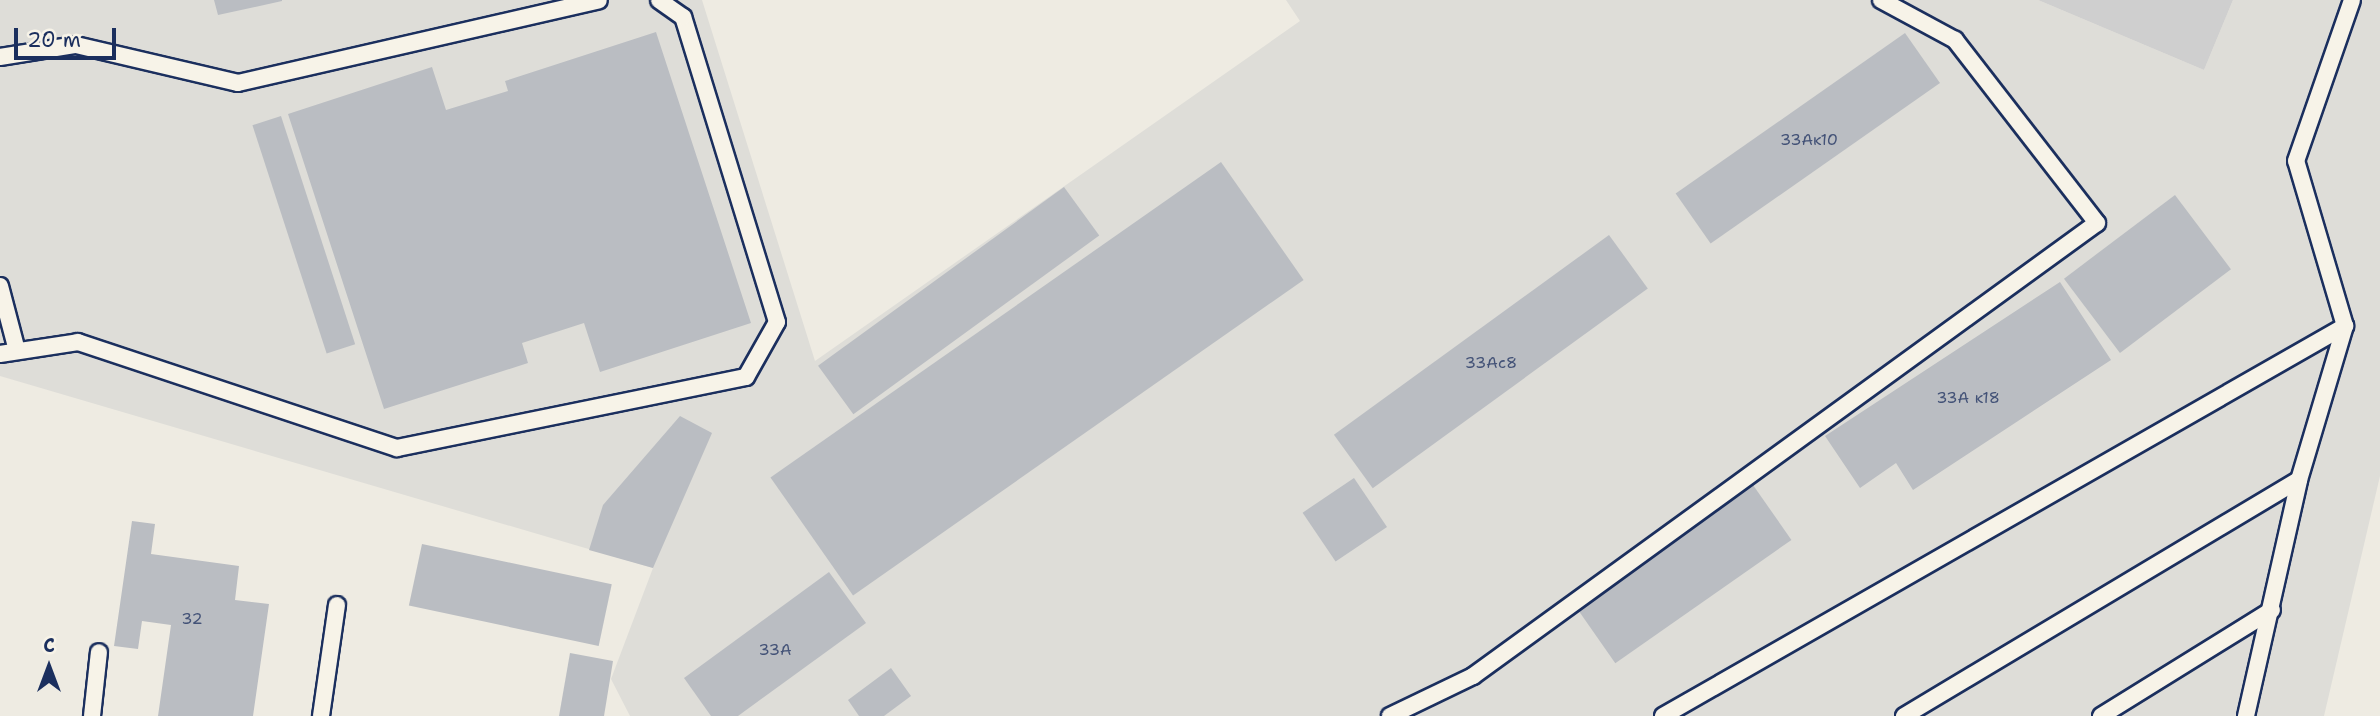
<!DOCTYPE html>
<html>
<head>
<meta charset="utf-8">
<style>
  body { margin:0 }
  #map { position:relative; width:2380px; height:716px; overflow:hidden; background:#eeebe2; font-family:"Shantell Sans",sans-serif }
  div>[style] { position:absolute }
  .built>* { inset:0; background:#deddd8 }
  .green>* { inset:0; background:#cfcfcf }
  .building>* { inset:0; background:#babdc2; transform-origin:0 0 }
  .roads { filter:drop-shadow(2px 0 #1b2f5e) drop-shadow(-2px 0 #1b2f5e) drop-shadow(0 2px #1b2f5e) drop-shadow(0 -2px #1b2f5e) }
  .lane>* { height:16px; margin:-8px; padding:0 8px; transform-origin:8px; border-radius:8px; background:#f7f3e8 }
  span { translate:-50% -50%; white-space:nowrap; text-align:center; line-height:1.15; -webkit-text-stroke:5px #f7f3e8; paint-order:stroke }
  .number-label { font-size:16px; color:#435277 }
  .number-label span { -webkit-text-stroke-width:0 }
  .north { position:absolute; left:14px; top:632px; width:70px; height:70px; -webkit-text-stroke:5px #f7f3e8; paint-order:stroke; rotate:0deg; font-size:19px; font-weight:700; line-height:28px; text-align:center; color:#1b2f5e }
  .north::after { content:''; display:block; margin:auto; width:24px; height:32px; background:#1b2f5e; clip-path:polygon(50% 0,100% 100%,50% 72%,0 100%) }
  .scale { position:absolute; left:14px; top:28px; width:102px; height:32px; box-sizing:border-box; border:4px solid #1b2f5e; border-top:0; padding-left:9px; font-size:21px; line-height:24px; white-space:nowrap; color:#1b2f5e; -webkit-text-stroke:5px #f7f3e8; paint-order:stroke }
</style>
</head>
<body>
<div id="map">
  <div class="built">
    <i style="clip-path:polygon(0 0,702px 0,815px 361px,1300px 21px,1286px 0,2038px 0,2204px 70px,2233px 0,2380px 0,2380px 476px,2324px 716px,630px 716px,611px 679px,653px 568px,0 376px)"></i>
  </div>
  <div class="green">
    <i style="clip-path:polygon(2038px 0,2233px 0,2204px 70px)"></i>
  </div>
  <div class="building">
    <i style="clip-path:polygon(214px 0,282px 0,282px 1px,218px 15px)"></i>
    <i style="clip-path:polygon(656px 32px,751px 323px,600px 372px,584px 323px,522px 343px,528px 363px,384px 409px,288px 114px,432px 67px,446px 110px,508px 91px,505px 81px)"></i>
    <i style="left:1905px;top:33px;width:61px;height:280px;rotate:55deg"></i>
    <i style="left:281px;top:116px;width:240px;height:30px;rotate:72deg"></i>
    <i style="left:1221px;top:162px;width:144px;height:550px;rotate:55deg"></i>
    <i style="left:1064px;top:187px;width:60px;height:304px;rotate:54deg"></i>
    <i style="left:2175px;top:195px;width:93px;height:139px;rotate:53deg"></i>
    <i style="left:1609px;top:235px;width:66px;height:340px;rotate:54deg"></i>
    <i style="clip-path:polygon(2060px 282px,2111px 360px,1913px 490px,1896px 463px,1860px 488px,1825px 436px)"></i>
    <i style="clip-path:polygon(680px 416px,712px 433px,653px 568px,589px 550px,603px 505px)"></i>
    <i style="left:1354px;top:478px;width:59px;height:62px;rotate:56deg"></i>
    <i style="left:1753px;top:485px;width:67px;height:215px;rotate:55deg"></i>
    <i style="clip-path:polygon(132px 521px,155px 524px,151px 554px,239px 566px,235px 600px,269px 604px,253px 716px,158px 716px,171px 625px,142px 621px,138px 649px,114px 646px)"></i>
    <i style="left:422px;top:544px;width:194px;height:63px;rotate:12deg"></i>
    <i style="clip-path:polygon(829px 572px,866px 623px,738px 716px,711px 716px,684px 678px)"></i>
    <i style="clip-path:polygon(570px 653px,613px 661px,604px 716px,559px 716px)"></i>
    <i style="clip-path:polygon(891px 668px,911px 696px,884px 716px,859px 716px,848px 700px)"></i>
  </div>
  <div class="roads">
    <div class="lane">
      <i style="left:0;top:57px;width:77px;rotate:-9deg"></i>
      <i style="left:76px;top:45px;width:166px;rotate:13.2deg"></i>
      <i style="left:238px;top:83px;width:370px;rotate:-12.9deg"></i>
      <i style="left:0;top:286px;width:67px;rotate:75.3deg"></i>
      <i style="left:0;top:354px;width:79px;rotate:-8.7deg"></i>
      <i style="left:78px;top:342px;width:336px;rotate:18.4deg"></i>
      <i style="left:397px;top:448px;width:356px;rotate:-11.5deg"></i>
      <i style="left:746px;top:377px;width:63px;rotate:-60.6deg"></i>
      <i style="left:777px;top:322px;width:319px;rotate:-107.1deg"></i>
      <i style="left:683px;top:17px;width:29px;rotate:-145deg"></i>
      <i style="left:92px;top:716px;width:64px;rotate:-83.8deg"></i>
      <i style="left:321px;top:716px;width:112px;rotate:-81.8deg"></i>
      <i style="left:1390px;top:716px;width:92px;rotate:-25.7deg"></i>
      <i style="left:1473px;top:676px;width:771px;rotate:-35.98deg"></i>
      <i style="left:2097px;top:223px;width:232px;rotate:-127.8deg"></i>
      <i style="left:1955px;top:40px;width:84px;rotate:-151.6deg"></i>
      <i style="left:1663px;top:716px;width:786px;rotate:-29.76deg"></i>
      <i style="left:1904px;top:716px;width:460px;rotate:-30.9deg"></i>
      <i style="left:2101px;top:716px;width:201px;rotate:-31.8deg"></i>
      <i style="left:2246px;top:716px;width:242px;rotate:-77.3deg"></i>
      <i style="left:2299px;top:480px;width:161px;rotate:-73.4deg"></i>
      <i style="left:2345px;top:326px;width:172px;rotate:-106.5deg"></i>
      <i style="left:2296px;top:161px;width:170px;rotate:-70.8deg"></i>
    </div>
  </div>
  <div class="number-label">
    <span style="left:1809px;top:140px">33Ак10</span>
    <span style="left:1491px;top:363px">33Ас8</span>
    <span style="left:1968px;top:398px">33А к18</span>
    <span style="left:192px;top:619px">32</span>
    <span style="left:775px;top:650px">33А</span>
  </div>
  <div class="north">С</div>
  <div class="scale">20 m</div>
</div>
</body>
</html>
